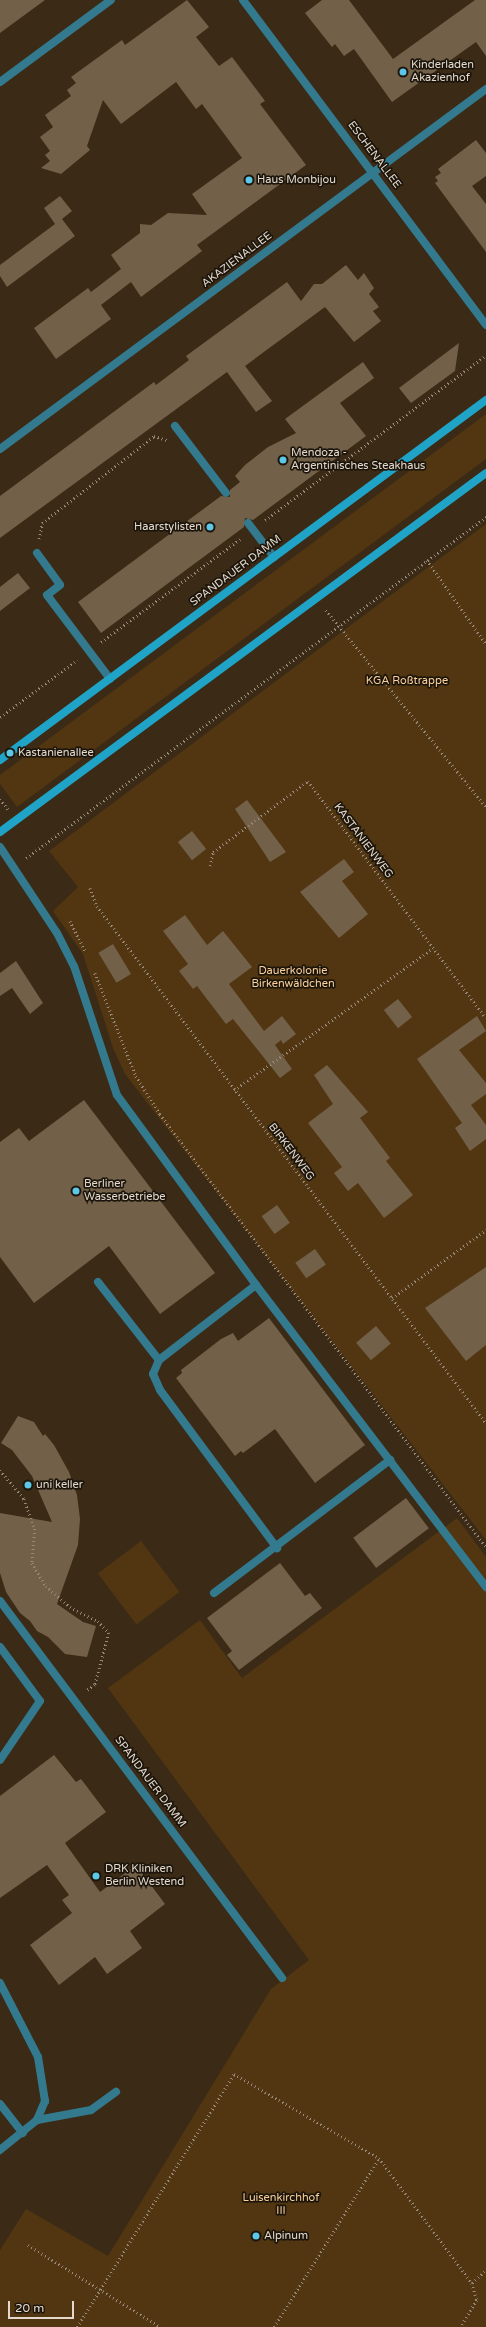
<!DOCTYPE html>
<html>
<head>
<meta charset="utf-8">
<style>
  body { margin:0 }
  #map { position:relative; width:486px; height:2327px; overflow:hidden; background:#3b2a15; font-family:"Varela Round",sans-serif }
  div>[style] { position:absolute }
  .green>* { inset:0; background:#513611; transform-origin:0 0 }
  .building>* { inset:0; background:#726048; transform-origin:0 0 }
  .path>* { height:2.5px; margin-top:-1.25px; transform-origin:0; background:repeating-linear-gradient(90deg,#978979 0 1px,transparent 0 4px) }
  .service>* { height:8px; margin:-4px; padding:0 4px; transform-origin:4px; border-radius:4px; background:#347a8f }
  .minor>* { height:8px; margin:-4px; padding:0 4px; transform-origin:4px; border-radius:4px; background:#347a8f }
  .secondary>* { height:8px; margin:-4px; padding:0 4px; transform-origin:4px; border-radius:4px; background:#1fa4c7 }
  .dots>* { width:11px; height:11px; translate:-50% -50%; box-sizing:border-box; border:2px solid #1c150b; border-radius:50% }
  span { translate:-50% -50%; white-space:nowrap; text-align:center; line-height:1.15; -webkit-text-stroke:3.5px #1c150b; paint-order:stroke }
  .poi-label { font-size:11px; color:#e4d9cc }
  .left { translate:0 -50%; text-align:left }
  .right { translate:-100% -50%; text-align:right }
  .street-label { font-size:11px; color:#e4d9cc }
  .park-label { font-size:11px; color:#fcd09a }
  .scale { position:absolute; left:8px; top:2301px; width:66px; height:18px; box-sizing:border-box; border:2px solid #e4d9cc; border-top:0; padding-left:5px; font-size:12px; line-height:14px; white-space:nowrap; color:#e4d9cc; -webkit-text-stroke:3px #1c150b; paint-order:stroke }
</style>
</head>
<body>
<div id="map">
  <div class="green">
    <i style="clip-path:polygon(486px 414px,486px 459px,17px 807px,0 784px,0 775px)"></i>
    <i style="clip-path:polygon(486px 524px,486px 1540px,125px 1074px,113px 1048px,83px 954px,53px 911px,78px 887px,49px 851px)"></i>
    <i style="clip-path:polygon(457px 1518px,486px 1557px,486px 2327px,0 2327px,0 2250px,26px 2209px,108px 2256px,271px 1989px,309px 1960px,108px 1688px,200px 1620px,242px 1678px)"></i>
    <i style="left:141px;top:1541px;width:64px;height:54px;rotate:53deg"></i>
  </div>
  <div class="building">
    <i style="clip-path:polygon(0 0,45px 0,0 33px)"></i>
    <i style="clip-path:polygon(187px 0,209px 27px,196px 37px,219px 66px,232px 57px,265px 101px,260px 104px,306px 165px,197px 245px,202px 251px,141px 297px,131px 282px,101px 305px,111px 319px,56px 359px,34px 328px,88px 288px,91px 292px,121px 269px,111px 255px,140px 233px,140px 224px,151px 225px,168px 213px,207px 215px,192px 194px,242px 158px,202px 104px,196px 109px,176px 82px,121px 124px,103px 100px,87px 146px,90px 150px,61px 174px,41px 168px,50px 161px,45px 155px,50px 151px,40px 137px,53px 127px,45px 115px,71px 96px,67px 90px,76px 83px,71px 77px,122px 40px,125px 45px)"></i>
    <i style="clip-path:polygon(322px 0,349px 0,393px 59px,475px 0,486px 0,486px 56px,476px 42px,392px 102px,354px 49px,344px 56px,335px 44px,332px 47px,305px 13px)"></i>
    <i style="clip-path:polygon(476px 140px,486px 153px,486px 176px,472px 186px,486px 204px,486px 252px,435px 183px,438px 181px,435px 177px,441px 173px,438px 169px)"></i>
    <i style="clip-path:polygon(60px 196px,72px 211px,62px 219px,75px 236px,7px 287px,0 276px,0 265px,55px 224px,44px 208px)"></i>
    <i style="clip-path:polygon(346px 265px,358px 280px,364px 273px,374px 288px,369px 294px,379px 307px,373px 311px,381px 321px,354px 342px,325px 307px,245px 366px,272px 401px,256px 412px,227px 372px,0 538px,0 496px,154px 382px,156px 385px,189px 360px,186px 356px,287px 282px,301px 301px,314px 284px,322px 284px)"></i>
    <i style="clip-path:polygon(459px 343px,455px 371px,411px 403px,399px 388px)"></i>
    <i style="clip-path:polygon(363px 362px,374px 378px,340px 403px,366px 436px,253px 520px,245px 518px,244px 527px,101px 633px,78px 602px,221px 496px,230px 497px,230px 490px,240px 482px,235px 476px,245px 465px,268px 447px,296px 433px,285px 419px)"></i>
    <i style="clip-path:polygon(18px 573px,30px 588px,0 611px,0 587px)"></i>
    <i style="clip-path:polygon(247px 800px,286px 852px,270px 862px,235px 809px)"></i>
    <i style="left:192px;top:831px;width:23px;height:18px;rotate:52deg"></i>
    <i style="clip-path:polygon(344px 859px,354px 872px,342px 881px,368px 914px,339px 938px,300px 892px)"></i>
    <i style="clip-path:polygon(185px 915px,207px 945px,223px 931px,252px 967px,229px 984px,264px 1031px,282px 1016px,296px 1034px,283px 1044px,281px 1040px,275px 1045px,292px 1069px,280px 1078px,233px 1019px,226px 1024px,197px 986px,193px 989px,179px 971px,188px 964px,163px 931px)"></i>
    <i style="left:113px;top:944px;width:35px;height:17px;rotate:59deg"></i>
    <i style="clip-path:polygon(16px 961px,43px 1003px,30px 1014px,12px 988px,0 996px,0 973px)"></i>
    <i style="left:398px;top:999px;width:23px;height:18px;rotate:52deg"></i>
    <i style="clip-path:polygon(477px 1016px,486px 1031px,459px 1050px,486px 1083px,486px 1094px,471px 1105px,486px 1125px,486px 1139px,470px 1151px,455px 1128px,462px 1123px,417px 1059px)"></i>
    <i style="clip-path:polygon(327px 1065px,368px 1112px,360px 1118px,390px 1158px,386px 1161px,413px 1195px,384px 1218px,358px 1183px,348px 1191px,334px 1173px,342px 1167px,308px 1123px,333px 1104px,314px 1075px)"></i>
    <i style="clip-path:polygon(84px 1100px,215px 1273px,160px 1314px,109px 1246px,34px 1303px,0 1257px,0 1142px,19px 1128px,29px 1141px)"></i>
    <i style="left:277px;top:1205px;width:22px;height:19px;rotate:54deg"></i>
    <i style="left:315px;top:1249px;width:19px;height:24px;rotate:55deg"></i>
    <i style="clip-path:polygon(486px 1267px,486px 1345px,466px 1361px,425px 1308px)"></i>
    <i style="clip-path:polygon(269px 1318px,365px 1445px,315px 1483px,275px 1429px,243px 1453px,241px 1451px,235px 1456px,176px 1378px,182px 1373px,181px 1370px,221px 1339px,233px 1333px,238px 1341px)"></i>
    <i style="left:376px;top:1326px;width:23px;height:26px;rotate:50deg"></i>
    <i style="clip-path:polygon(18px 1416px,34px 1422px,43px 1436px,45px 1434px,54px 1445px,69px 1472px,77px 1495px,80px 1519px,78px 1545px,57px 1604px,83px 1622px,96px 1626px,87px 1657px,65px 1654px,48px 1637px,37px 1631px,30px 1621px,20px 1613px,6px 1592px,0 1573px,0 1513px,52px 1522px,32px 1476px,12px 1450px,1px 1443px)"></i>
    <i style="left:406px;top:1498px;width:38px;height:66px;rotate:53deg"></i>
    <i style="clip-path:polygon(280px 1563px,305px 1596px,310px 1593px,322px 1608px,239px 1670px,227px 1655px,232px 1651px,207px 1618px)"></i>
    <i style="clip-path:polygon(54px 1755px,76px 1782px,81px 1779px,106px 1812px,65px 1843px,100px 1892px,136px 1865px,165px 1904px,130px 1931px,142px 1948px,107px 1974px,95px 1957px,59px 1985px,30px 1945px,72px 1913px,62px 1900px,69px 1895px,47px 1865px,0 1898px,0 1796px)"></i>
  </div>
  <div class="path">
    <i style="left:265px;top:520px;width:276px;rotate:-36.7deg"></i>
    <i style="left:39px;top:539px;width:16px;rotate:-79deg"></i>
    <i style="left:42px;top:523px;width:142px;rotate:-37.8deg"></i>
    <i style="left:154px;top:436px;width:14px;rotate:17deg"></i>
    <i style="left:427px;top:560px;width:103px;rotate:54.9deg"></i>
    <i style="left:326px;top:610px;width:254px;rotate:50.9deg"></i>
    <i style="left:101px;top:642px;width:173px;rotate:-36.5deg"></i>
    <i style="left:0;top:717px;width:96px;rotate:-36.5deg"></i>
    <i style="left:0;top:799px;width:13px;rotate:51deg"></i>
    <i style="left:26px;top:858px;width:573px;rotate:-36.55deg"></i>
    <i style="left:210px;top:866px;width:14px;rotate:-78deg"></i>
    <i style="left:213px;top:852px;width:119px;rotate:-36.8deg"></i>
    <i style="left:308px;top:781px;width:296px;rotate:53.1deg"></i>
    <i style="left:90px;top:888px;width:19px;rotate:69deg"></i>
    <i style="left:97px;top:906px;width:647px;rotate:53.04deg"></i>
    <i style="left:70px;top:921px;width:33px;rotate:63deg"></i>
    <i style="left:95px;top:973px;width:111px;rotate:68.3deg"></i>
    <i style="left:136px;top:1076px;width:45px;rotate:57.7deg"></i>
    <i style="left:160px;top:1114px;width:542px;rotate:53.02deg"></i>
    <i style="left:234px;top:1090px;width:244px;rotate:-35.5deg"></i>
    <i style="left:392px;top:1298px;width:116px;rotate:-35.9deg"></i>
    <i style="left:0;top:1470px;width:38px;rotate:50deg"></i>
    <i style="left:24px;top:1499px;width:32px;rotate:70deg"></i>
    <i style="left:35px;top:1529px;width:34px;rotate:95deg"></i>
    <i style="left:32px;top:1563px;width:27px;rotate:59deg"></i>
    <i style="left:46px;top:1586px;width:32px;rotate:41deg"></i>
    <i style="left:70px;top:1607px;width:31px;rotate:27deg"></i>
    <i style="left:98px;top:1621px;width:16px;rotate:47deg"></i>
    <i style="left:109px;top:1633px;width:54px;rotate:105.1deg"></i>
    <i style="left:95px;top:1685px;width:11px;rotate:146deg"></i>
    <i style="left:28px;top:2245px;width:156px;rotate:31.7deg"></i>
    <i style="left:472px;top:2283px;width:19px;rotate:-43deg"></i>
    <i style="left:77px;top:2327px;width:298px;rotate:-58.2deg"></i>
    <i style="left:234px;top:2074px;width:168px;rotate:30.1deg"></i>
    <i style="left:274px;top:2327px;width:199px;rotate:-58.1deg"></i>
    <i style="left:379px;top:2158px;width:156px;rotate:53.4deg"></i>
    <i style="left:472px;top:2283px;width:18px;rotate:74deg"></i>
    <i style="left:477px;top:2300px;width:31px;rotate:121deg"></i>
  </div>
  <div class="service">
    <i style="left:175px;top:426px;width:84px;rotate:52.7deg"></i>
    <i style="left:248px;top:523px;width:43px;rotate:52.6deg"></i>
    <i style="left:37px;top:553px;width:39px;rotate:54deg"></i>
    <i style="left:60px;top:585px;width:16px;rotate:142deg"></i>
    <i style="left:47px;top:595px;width:105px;rotate:53.1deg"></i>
    <i style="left:0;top:847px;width:103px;rotate:56.5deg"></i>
    <i style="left:57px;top:933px;width:37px;rotate:63deg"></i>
    <i style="left:74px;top:966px;width:136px;rotate:71.6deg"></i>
    <i style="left:117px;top:1095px;width:235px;rotate:53.8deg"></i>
    <i style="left:256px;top:1285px;width:380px;rotate:52.7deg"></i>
    <i style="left:98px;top:1282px;width:99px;rotate:52deg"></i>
    <i style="left:256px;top:1285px;width:123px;rotate:142.3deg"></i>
    <i style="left:159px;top:1360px;width:15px;rotate:113deg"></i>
    <i style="left:153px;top:1374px;width:17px;rotate:66deg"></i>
    <i style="left:160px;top:1390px;width:197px;rotate:53.5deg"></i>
    <i style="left:214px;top:1593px;width:221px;rotate:-37.1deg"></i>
    <i style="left:0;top:1647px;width:67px;rotate:53.5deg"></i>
    <i style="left:40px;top:1701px;width:71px;rotate:124.1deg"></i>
    <i style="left:0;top:1983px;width:83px;rotate:62.8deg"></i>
    <i style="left:38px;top:2057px;width:45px;rotate:81deg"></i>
    <i style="left:45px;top:2101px;width:21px;rotate:113deg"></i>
    <i style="left:37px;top:2120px;width:48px;rotate:141deg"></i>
    <i style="left:0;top:2104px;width:37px;rotate:52deg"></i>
    <i style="left:37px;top:2120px;width:55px;rotate:-10.5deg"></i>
    <i style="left:91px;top:2110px;width:31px;rotate:-36deg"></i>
  </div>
  <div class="minor">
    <i style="left:243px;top:0;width:406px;rotate:53.2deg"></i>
    <i style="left:0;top:82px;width:138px;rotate:-36.5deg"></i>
    <i style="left:0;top:449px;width:605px;rotate:-36.53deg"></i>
    <i style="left:0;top:1601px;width:471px;rotate:53.2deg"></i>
  </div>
  <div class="secondary">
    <i style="left:0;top:760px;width:605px;rotate:-36.53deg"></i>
    <i style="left:0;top:832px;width:604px;rotate:-36.45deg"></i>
  </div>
  <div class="dots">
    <i style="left:403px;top:72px;background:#5dc7e8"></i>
    <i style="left:249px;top:180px;background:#5dc7e8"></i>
    <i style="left:283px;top:460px;background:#5dc7e8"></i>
    <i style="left:210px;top:527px;background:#5dc7e8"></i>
    <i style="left:10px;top:753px;background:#5dc7e8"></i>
    <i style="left:76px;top:1191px;background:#5dc7e8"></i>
    <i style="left:28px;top:1485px;background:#5dc7e8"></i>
    <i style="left:96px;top:1876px;background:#5dc7e8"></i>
    <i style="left:256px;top:2236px;background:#5dc7e8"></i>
  </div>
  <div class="poi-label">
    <span class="left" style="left:411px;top:72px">Kinderladen<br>Akazienhof</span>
    <span class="left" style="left:257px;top:180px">Haus Monbijou</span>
    <span class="left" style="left:291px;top:460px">Mendoza -<br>Argentinisches Steakhaus</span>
    <span class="right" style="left:202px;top:527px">Haarstylisten</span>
    <span class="left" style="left:18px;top:753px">Kastanienallee</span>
    <span class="left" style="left:84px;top:1191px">Berliner<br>Wasserbetriebe</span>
    <span class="left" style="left:36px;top:1485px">uni keller</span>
    <span class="left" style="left:105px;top:1876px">DRK Kliniken<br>Berlin Westend</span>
    <span class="left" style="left:264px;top:2236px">Alpinum</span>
  </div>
  <div class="street-label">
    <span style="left:374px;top:155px;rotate:53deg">ESCHENALLEE</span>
    <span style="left:237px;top:260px;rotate:-37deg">AKAZIENALLEE</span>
    <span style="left:236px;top:571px;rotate:-37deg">SPANDAUER DAMM</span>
    <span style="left:363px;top:841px;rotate:53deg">KASTANIENWEG</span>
    <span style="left:291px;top:1152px;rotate:53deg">BIRKENWEG</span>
    <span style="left:150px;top:1782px;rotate:53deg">SPANDAUER DAMM</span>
  </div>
  <div class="park-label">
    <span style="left:407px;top:681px">KGA Roßtrappe</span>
    <span style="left:293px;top:978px">Dauerkolonie<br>Birkenwäldchen</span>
    <span style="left:281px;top:2205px">Luisenkirchhof<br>III</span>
  </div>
  <div class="scale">20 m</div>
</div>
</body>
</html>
